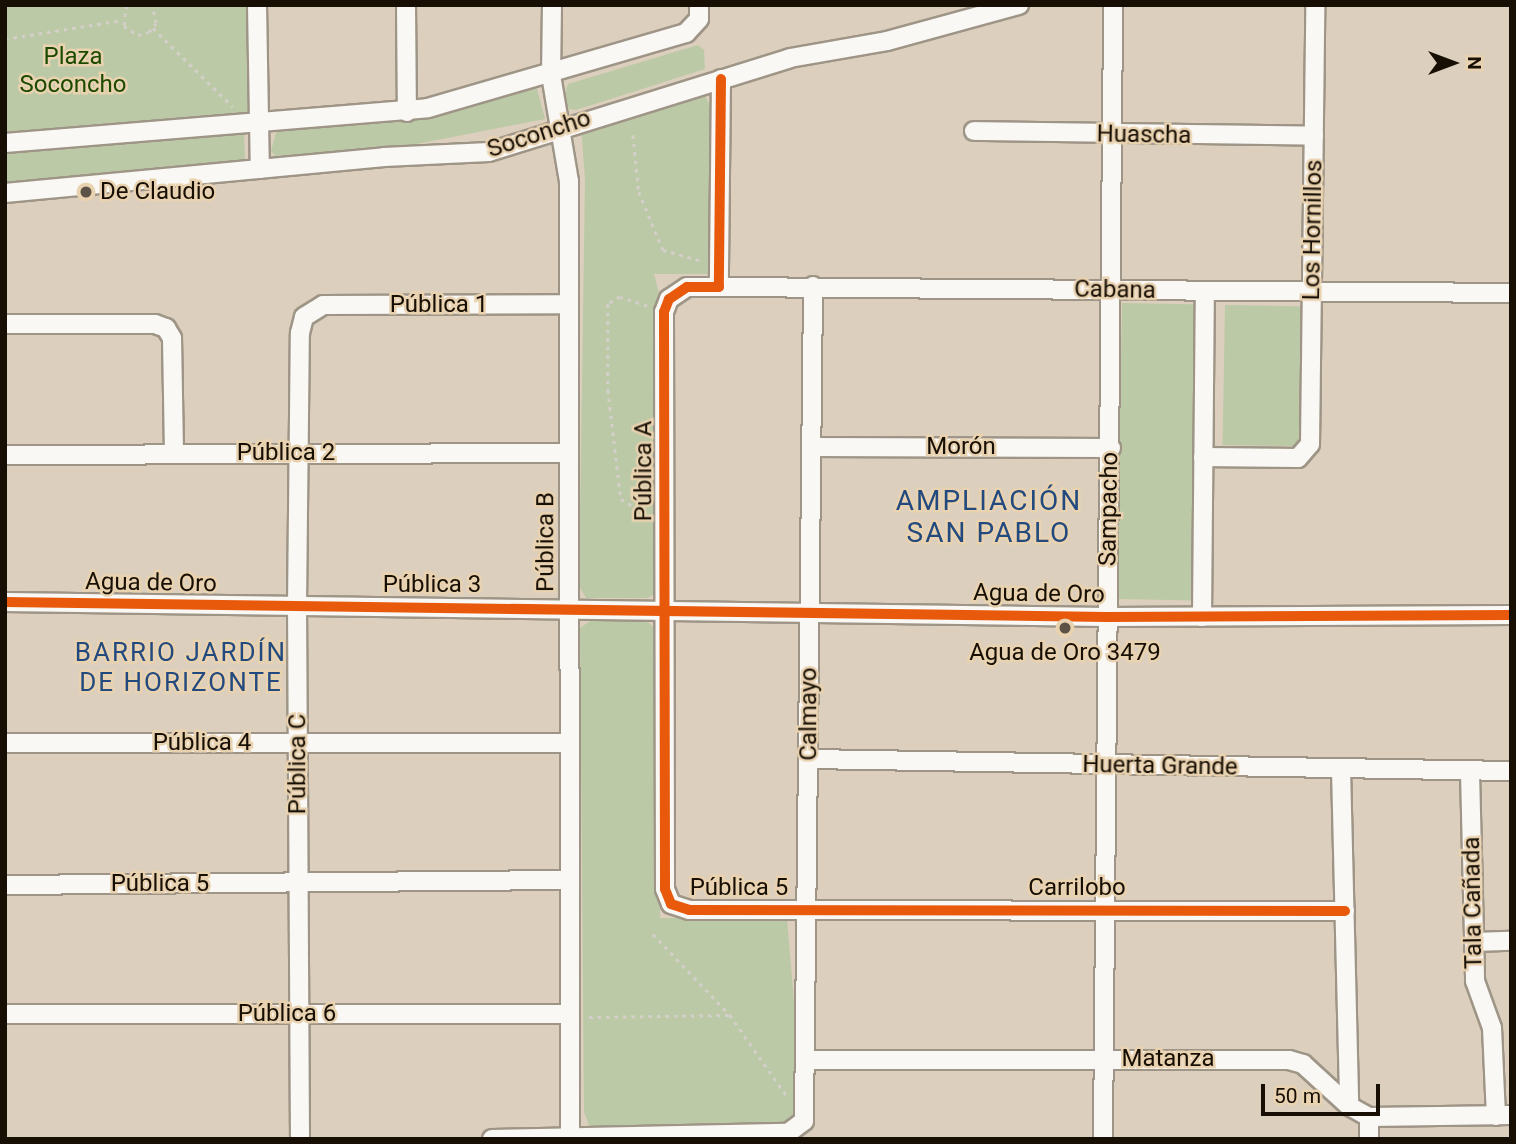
<!DOCTYPE html>
<html>
<head>
<meta charset="utf-8">
<style>
  body { margin:0 }
  #map { position:relative; width:1516px; height:1144px; overflow:hidden; background:#dccfbd; font-family:Roboto,sans-serif }
  div>[style] { position:absolute }
  .green>* { inset:0; background:#bcc9a6; transform-origin:0 0 }
  .path>* { height:2.5px; margin-top:-1.25px; transform-origin:0; background:repeating-linear-gradient(90deg,#d3cfc9 0 3.5px,transparent 0 8.5px) }
  .roads { filter:drop-shadow(2px 0 #9e9587) drop-shadow(-2px 0 #9e9587) drop-shadow(0 2px #9e9587) drop-shadow(0 -2px #9e9587) }
  .street>* { height:18px; margin:-9px; padding:0 9px; transform-origin:9px; border-radius:9px; background:#faf8f5 }
  .cycleway>* { height:10px; margin:-5px; padding:0 5px; transform-origin:5px; border-radius:5px; background:#e8590c }
  .dots>* { width:19px; height:19px; translate:-50% -50%; box-sizing:border-box; border:4px solid #e9d2b0; border-radius:50% }
  span { translate:-50% -50%; white-space:nowrap; text-align:center; line-height:1.15; -webkit-text-stroke:5px #e9d2b0; paint-order:stroke }
  .park-label { font-size:24px; color:#1c4b00 }
  .street-label { font-size:24px; color:#170f04 }
  .poi-label { font-size:24px; color:#170f04 }
  .left { translate:0 -50%; text-align:left }
  .neighbourhood-label { font-size:26px; color:#234a7f; letter-spacing:2px }
  .quarter-label { font-size:28px; color:#234a7f; letter-spacing:2px }
  .frame { position:absolute; inset:0; border:7px solid #170f04; pointer-events:none }
  .north { position:absolute; left:1418px; top:28px; width:70px; height:70px; -webkit-text-stroke:5px #e9d2b0; paint-order:stroke; rotate:90deg; font-size:19px; font-weight:700; line-height:28px; text-align:center; color:#170f04 }
  .north::after { content:''; display:block; margin:auto; width:24px; height:32px; background:#170f04; clip-path:polygon(50% 0,100% 100%,50% 72%,0 100%) }
  .scale { position:absolute; left:1261px; top:1084px; width:119px; height:32px; box-sizing:border-box; border:4px solid #170f04; border-top:0; padding-left:9px; font-size:21px; line-height:24px; white-space:nowrap; color:#170f04; -webkit-text-stroke:5px #e9d2b0; paint-order:stroke }
</style>
</head>
<body>
<div id="map">
  <div class="green">
    <i style="clip-path:polygon(5px 5px,257px 5px,256px 122px,5px 143px)"></i>
    <i style="clip-path:polygon(698px 45px,704px 50px,705px 69px,576px 110px,569px 109px,563px 99px,568px 84px)"></i>
    <i style="clip-path:polygon(527px 89px,537px 89px,545px 119px,391px 149px,278px 159px,271px 151px,277px 129px,414px 119px)"></i>
    <i style="clip-path:polygon(704px 94px,713px 111px,713px 274px,654px 274px,664px 312px,658px 592px,648px 598px,586px 598px,579px 586px,585px 180px,581px 126px)"></i>
    <i style="clip-path:polygon(244px 131px,245px 161px,5px 190px,5px 153px)"></i>
    <i style="left:1122px;top:303px;width:82px;height:296px;rotate:1deg"></i>
    <i style="left:1225px;top:305px;width:82px;height:140px;rotate:1deg"></i>
    <i style="clip-path:polygon(643px 618px,656px 629px,660px 918px,787px 918px,804px 1121px,781px 1125px,590px 1128px,584px 1112px,580px 628px,593px 619px)"></i>
  </div>
  <div class="path">
    <i style="left:127px;top:5px;width:21px;rotate:98deg"></i>
    <i style="left:124px;top:26px;width:17px;rotate:33deg"></i>
    <i style="left:138px;top:35px;width:11px;rotate:-15deg"></i>
    <i style="left:149px;top:32px;width:11px;rotate:-52deg"></i>
    <i style="left:156px;top:23px;width:18px;rotate:-103deg"></i>
    <i style="left:153px;top:28px;width:112px;rotate:44.6deg"></i>
    <i style="left:5px;top:39px;width:119px;rotate:-9.2deg"></i>
    <i style="left:633px;top:135px;width:57px;rotate:84deg"></i>
    <i style="left:639px;top:192px;width:63px;rotate:67.5deg"></i>
    <i style="left:663px;top:250px;width:41px;rotate:15.8deg"></i>
    <i style="left:647px;top:306px;width:28px;rotate:-162deg"></i>
    <i style="left:620px;top:297px;width:14px;rotate:150deg"></i>
    <i style="left:608px;top:304px;width:86px;rotate:90deg"></i>
    <i style="left:608px;top:390px;width:110px;rotate:83.2deg"></i>
    <i style="left:621px;top:499px;width:31px;rotate:31deg"></i>
    <i style="left:653px;top:934px;width:112px;rotate:46.5deg"></i>
    <i style="left:730px;top:1015px;width:98px;rotate:55deg"></i>
    <i style="left:589px;top:1017px;width:141px;rotate:-0.8deg"></i>
  </div>
  <div class="roads">
    <div class="street">
      <i style="left:257px;top:5px;width:164px;rotate:89deg"></i>
      <i style="left:406px;top:5px;width:107px;rotate:89.5deg"></i>
      <i style="left:552px;top:5px;width:70px;rotate:90.8deg"></i>
      <i style="left:551px;top:75px;width:108px;rotate:80.4deg"></i>
      <i style="left:569px;top:181px;width:956px;rotate:89.94deg"></i>
      <i style="left:721px;top:79px;width:208px;rotate:90.6deg"></i>
      <i style="left:719px;top:287px;width:32px;rotate:180deg"></i>
      <i style="left:687px;top:287px;width:22px;rotate:146deg"></i>
      <i style="left:669px;top:299px;width:14px;rotate:111deg"></i>
      <i style="left:664px;top:312px;width:577px;rotate:89.9deg"></i>
      <i style="left:665px;top:889px;width:16px;rotate:68deg"></i>
      <i style="left:671px;top:904px;width:19px;rotate:18deg"></i>
      <i style="left:689px;top:910px;width:656px;rotate:0.09deg"></i>
      <i style="left:974px;top:131px;width:340px;rotate:0.8deg"></i>
      <i style="left:5px;top:143px;width:424px;rotate:-4.7deg"></i>
      <i style="left:428px;top:108px;width:269px;rotate:-16.2deg"></i>
      <i style="left:686px;top:33px;width:19px;rotate:-47deg"></i>
      <i style="left:699px;top:19px;width:14px;rotate:-90deg"></i>
      <i style="left:5px;top:193px;width:381px;rotate:-5.4deg"></i>
      <i style="left:384px;top:157px;width:105px;rotate:-2.7deg"></i>
      <i style="left:489px;top:152px;width:315px;rotate:-17.3deg"></i>
      <i style="left:790px;top:58px;width:98px;rotate:-9.9deg"></i>
      <i style="left:887px;top:41px;width:137px;rotate:-15.3deg"></i>
      <i style="left:719px;top:287px;width:792px;rotate:0.43deg"></i>
      <i style="left:5px;top:324px;width:150px"></i>
      <i style="left:155px;top:324px;width:12px;rotate:20deg"></i>
      <i style="left:166px;top:328px;width:12px;rotate:59deg"></i>
      <i style="left:172px;top:338px;width:115px;rotate:89deg"></i>
      <i style="left:811px;top:447px;width:300px;rotate:0.2deg"></i>
      <i style="left:5px;top:455px;width:562px;rotate:-0.2deg"></i>
      <i style="left:1203px;top:457px;width:95px;rotate:0.6deg"></i>
      <i style="left:1298px;top:458px;width:18px;rotate:-49deg"></i>
      <i style="left:1310px;top:444px;width:439px;rotate:-89.3deg"></i>
      <i style="left:5px;top:602px;width:1102px;rotate:0.78deg"></i>
      <i style="left:1107px;top:617px;width:404px;rotate:-0.3deg"></i>
      <i style="left:1202px;top:617px;width:325px;rotate:-89.5deg"></i>
      <i style="left:5px;top:743px;width:561px"></i>
      <i style="left:809px;top:759px;width:702px;rotate:0.98deg"></i>
      <i style="left:1341px;top:769px;width:337px;rotate:88.6deg"></i>
      <i style="left:1470px;top:772px;width:209px;rotate:88.6deg"></i>
      <i style="left:1475px;top:981px;width:50px;rotate:70.1deg"></i>
      <i style="left:1492px;top:1028px;width:88px;rotate:87.4deg"></i>
      <i style="left:5px;top:885px;width:562px;rotate:-0.51deg"></i>
      <i style="left:1474px;top:942px;width:37px;rotate:-2deg"></i>
      <i style="left:5px;top:1014px;width:564px"></i>
      <i style="left:805px;top:1060px;width:484px"></i>
      <i style="left:1289px;top:1060px;width:15px;rotate:16deg"></i>
      <i style="left:1303px;top:1064px;width:62px;rotate:42.4deg"></i>
      <i style="left:1349px;top:1106px;width:23px;rotate:29deg"></i>
      <i style="left:1369px;top:1117px;width:142px;rotate:-0.8deg"></i>
      <i style="left:1369px;top:1117px;width:22px;rotate:90deg"></i>
      <i style="left:300px;top:1139px;width:533px;rotate:-90.32deg"></i>
      <i style="left:297px;top:606px;width:273px;rotate:-89.4deg"></i>
      <i style="left:300px;top:333px;width:16px;rotate:-76deg"></i>
      <i style="left:304px;top:317px;width:22px;rotate:-32deg"></i>
      <i style="left:323px;top:305px;width:244px;rotate:-0.2deg"></i>
      <i style="left:492px;top:1139px;width:296px;rotate:-1.2deg"></i>
      <i style="left:788px;top:1133px;width:20px;rotate:-37deg"></i>
      <i style="left:804px;top:1121px;width:835px;rotate:-89.38deg"></i>
      <i style="left:1103px;top:1139px;width:1134px;rotate:-89.49deg"></i>
    </div>
  </div>
  <div class="cycleway">
    <i style="left:721px;top:79px;width:208px;rotate:90.6deg"></i>
    <i style="left:719px;top:287px;width:32px;rotate:180deg"></i>
    <i style="left:687px;top:287px;width:22px;rotate:146deg"></i>
    <i style="left:669px;top:299px;width:14px;rotate:111deg"></i>
    <i style="left:664px;top:312px;width:577px;rotate:89.9deg"></i>
    <i style="left:665px;top:889px;width:16px;rotate:68deg"></i>
    <i style="left:671px;top:904px;width:19px;rotate:18deg"></i>
    <i style="left:689px;top:910px;width:656px;rotate:0.09deg"></i>
    <i style="left:5px;top:602px;width:1102px;rotate:0.78deg"></i>
    <i style="left:1107px;top:617px;width:404px;rotate:-0.3deg"></i>
  </div>
  <div class="dots">
    <i style="left:86px;top:192px;background:#5c5245"></i>
    <i style="left:1065px;top:628px;background:#5c5245"></i>
  </div>
  <div class="park-label">
    <span style="left:73px;top:71px">Plaza<br>Soconcho</span>
  </div>
  <div class="street-label">
    <span style="left:539px;top:134px;rotate:-18deg">Soconcho</span>
    <span style="left:1144px;top:135px;rotate:1deg">Huascha</span>
    <span style="left:1313px;top:230px;rotate:-89deg">Los Hornillos</span>
    <span style="left:1115px;top:290px;rotate:1deg">Cabana</span>
    <span style="left:439px;top:305px">Pública 1</span>
    <span style="left:961px;top:447px">Morón</span>
    <span style="left:286px;top:453px">Pública 2</span>
    <span style="left:644px;top:471px;rotate:-90deg">Pública A</span>
    <span style="left:1109px;top:509px;rotate:-89deg">Sampacho</span>
    <span style="left:546px;top:542px;rotate:-90deg">Pública B</span>
    <span style="left:151px;top:583px;rotate:1deg">Agua de Oro</span>
    <span style="left:432px;top:585px">Pública 3</span>
    <span style="left:1039px;top:594px;rotate:1deg">Agua de Oro</span>
    <span style="left:809px;top:714px;rotate:-90deg">Calmayo</span>
    <span style="left:202px;top:743px">Pública 4</span>
    <span style="left:298px;top:764px;rotate:-90deg">Pública C</span>
    <span style="left:1160px;top:766px;rotate:1deg">Huerta Grande</span>
    <span style="left:160px;top:884px">Pública 5</span>
    <span style="left:739px;top:888px">Pública 5</span>
    <span style="left:1077px;top:888px">Carrilobo</span>
    <span style="left:1473px;top:903px;rotate:-91deg">Tala Cañada</span>
    <span style="left:287px;top:1014px">Pública 6</span>
    <span style="left:1168px;top:1059px">Matanza</span>
  </div>
  <div class="poi-label">
    <span class="left" style="left:100px;top:192px">De Claudio</span>
    <span style="left:1065px;top:653px">Agua de Oro 3479</span>
  </div>
  <div class="neighbourhood-label">
    <span style="left:181px;top:668px">BARRIO JARDÍN<br>DE HORIZONTE</span>
  </div>
  <div class="quarter-label">
    <span style="left:989px;top:517px">AMPLIACIÓN<br>SAN PABLO</span>
  </div>
  <div class="frame"></div>
  <div class="north">N</div>
  <div class="scale">50 m</div>
</div>
</body>
</html>
